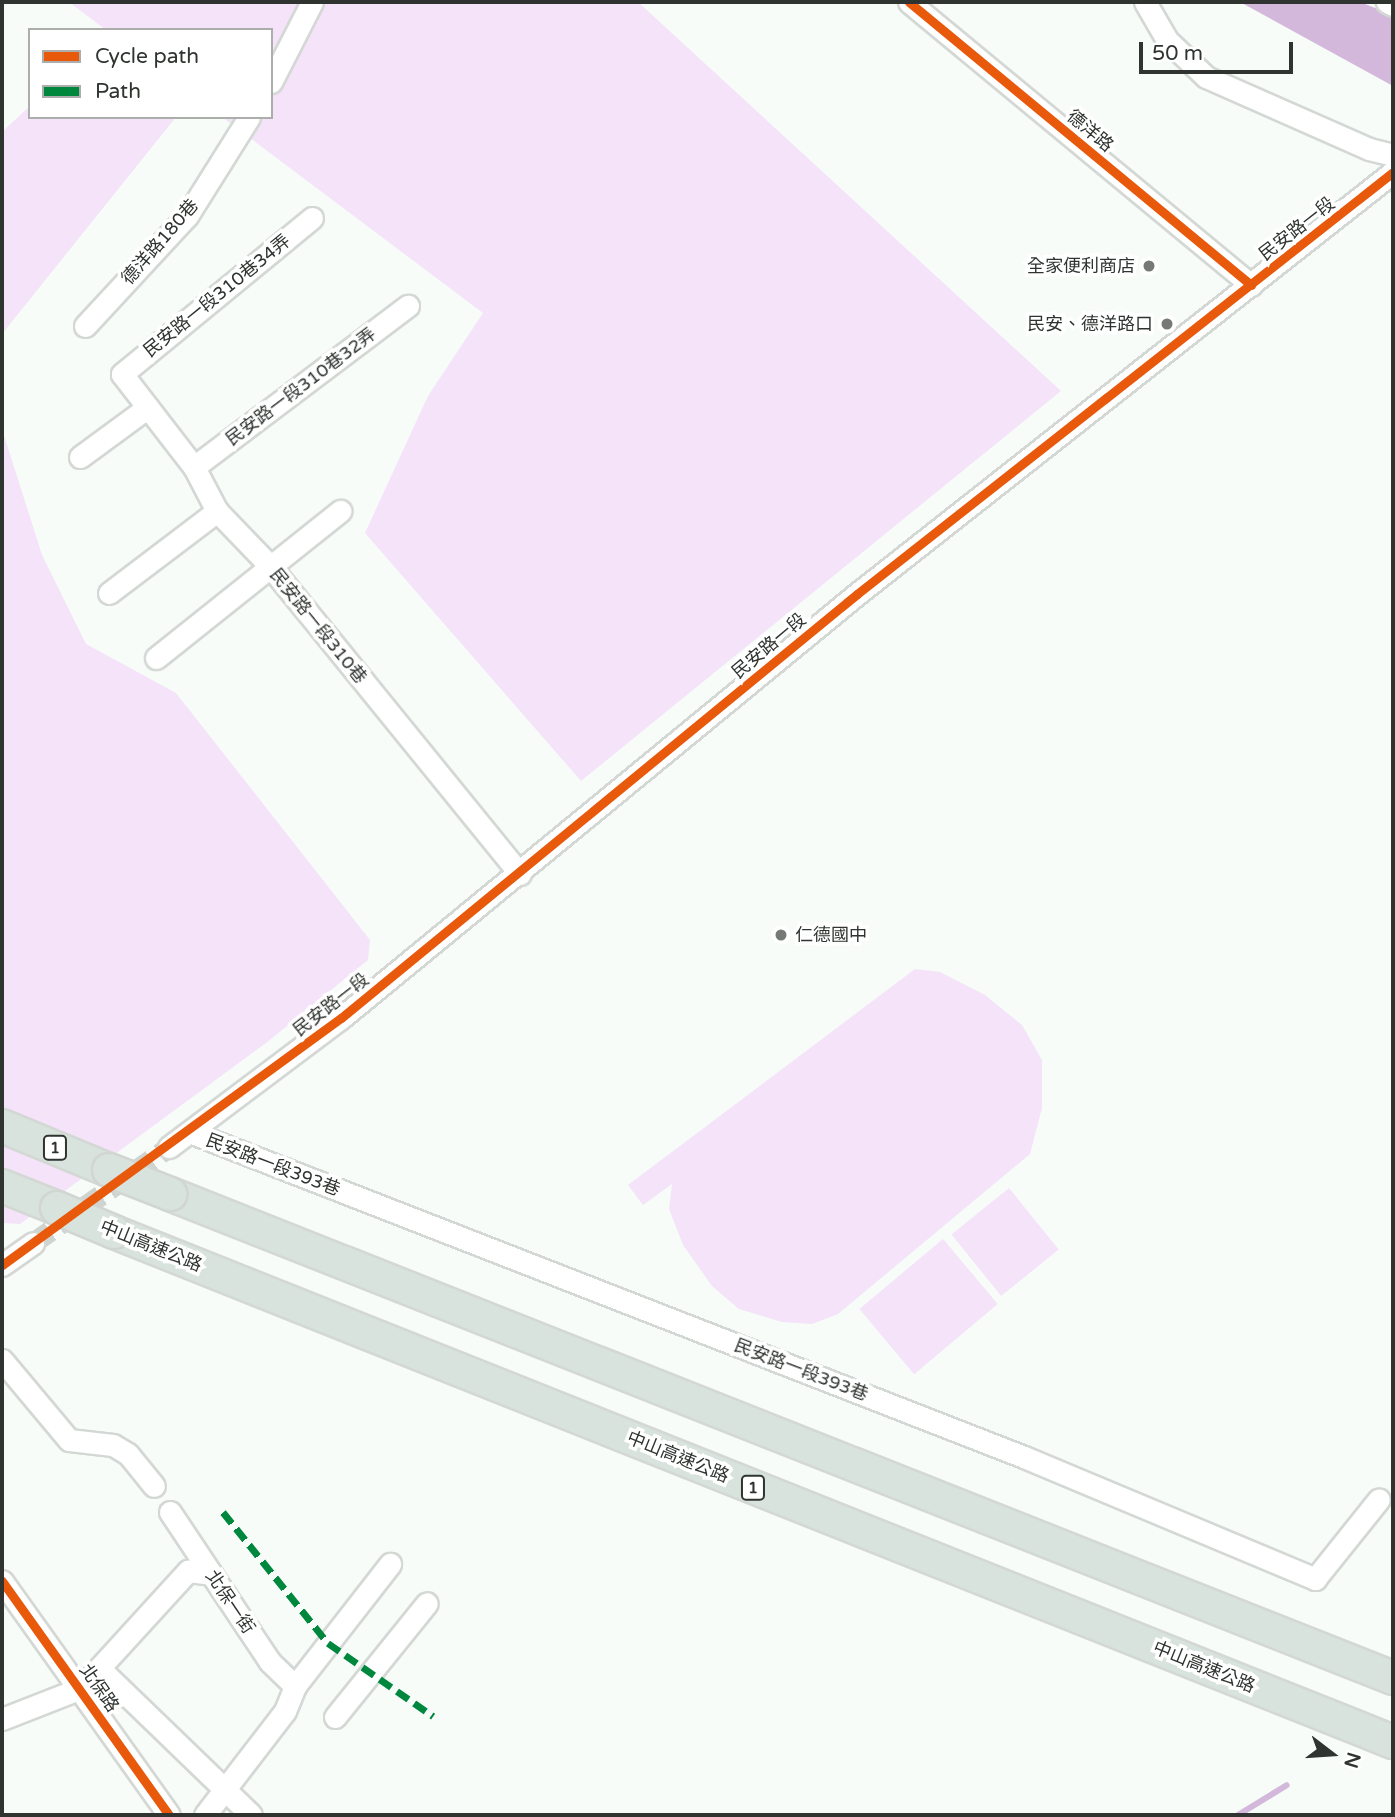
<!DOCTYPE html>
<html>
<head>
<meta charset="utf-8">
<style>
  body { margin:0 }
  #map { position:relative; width:1395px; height:1817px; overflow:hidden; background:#f7fcf8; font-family:"Varela Round","Noto Sans TC",sans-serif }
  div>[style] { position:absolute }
  .green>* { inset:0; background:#f4e3f9; transform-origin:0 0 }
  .water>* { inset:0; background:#d3b8db }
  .stream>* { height:6px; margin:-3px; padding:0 3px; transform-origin:3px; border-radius:3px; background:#d3b8db }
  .minor-tunnel>* { height:21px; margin-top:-10.5px; transform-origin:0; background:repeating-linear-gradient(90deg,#cfd4d0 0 21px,transparent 0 31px) }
  .roads { filter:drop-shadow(2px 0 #d4d8d5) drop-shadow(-2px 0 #d4d8d5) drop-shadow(0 2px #d4d8d5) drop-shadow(0 -2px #d4d8d5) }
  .minor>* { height:21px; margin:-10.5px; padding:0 10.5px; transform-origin:10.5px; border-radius:10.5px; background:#fefffe }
  .highway>* { height:32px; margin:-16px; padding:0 16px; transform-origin:16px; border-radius:16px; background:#d7e3dc }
  .bridges { filter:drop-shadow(2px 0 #d2d6d3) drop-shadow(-2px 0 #d2d6d3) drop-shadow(0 2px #d2d6d3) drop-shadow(0 -2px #d2d6d3) }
  .highway-bridge>* { height:32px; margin:-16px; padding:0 16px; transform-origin:16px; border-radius:16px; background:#d7e3dc }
  .quiet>* { height:7px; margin-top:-3.5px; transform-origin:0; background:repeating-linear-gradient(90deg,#00873e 0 14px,transparent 0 21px) }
  .cycleway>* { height:9px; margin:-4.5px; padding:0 4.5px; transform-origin:4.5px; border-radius:4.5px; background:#e8590c }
  .dots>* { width:19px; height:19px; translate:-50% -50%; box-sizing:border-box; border:4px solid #fff; border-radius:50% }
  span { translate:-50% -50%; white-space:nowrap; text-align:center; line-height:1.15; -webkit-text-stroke:7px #fff; paint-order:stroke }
  .shield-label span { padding:2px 5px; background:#fff; border:2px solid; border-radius:5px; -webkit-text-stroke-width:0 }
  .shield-label { font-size:16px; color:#2f3430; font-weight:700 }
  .street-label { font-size:18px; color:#2f3430 }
  .poi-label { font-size:18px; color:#2f3430 }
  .right { translate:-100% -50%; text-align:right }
  .left { translate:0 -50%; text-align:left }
  .frame { position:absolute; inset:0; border:4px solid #2f3430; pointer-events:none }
  .legend { position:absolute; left:28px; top:28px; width:245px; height:91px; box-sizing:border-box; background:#fff; border:2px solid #acaeac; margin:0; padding:9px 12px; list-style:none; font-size:21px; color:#2f3430 }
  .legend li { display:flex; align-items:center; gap:14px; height:35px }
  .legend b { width:35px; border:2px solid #acaeac }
  .north { position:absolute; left:1297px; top:1719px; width:70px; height:70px; -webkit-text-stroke:5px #fff; paint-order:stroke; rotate:107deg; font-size:19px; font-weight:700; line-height:28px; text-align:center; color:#2f3430 }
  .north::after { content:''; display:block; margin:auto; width:24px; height:32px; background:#2f3430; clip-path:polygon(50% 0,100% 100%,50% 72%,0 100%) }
  .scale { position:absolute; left:1139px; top:42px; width:154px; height:32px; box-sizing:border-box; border:4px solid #2f3430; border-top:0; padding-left:9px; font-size:21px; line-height:24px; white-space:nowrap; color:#2f3430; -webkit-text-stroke:5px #fff; paint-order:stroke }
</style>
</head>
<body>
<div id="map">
  <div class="green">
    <i style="clip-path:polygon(69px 2px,638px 2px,1061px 391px,581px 781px,365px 533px,428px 396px,483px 313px,222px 117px,271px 117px,271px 30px,106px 30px)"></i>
    <i style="clip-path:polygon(30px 106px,30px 117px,176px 117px,2px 334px,2px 132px)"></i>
    <i style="clip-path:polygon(2px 429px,42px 555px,86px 644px,176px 693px,370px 940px,368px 960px,266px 1043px,20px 1224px,2px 1223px)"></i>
    <i style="clip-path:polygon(915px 969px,940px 972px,985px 995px,1022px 1025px,1042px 1060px,1042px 1108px,1030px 1154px,838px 1314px,812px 1324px,782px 1322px,739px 1309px,712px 1286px,683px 1245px,669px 1209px,672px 1184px,643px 1205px,628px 1185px)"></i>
    <i style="left:1009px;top:1188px;width:79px;height:74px;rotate:51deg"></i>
    <i style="left:943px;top:1239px;width:85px;height:109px;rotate:50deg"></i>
  </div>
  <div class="water">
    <i style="clip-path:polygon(1240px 2px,1360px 2px,1393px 15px,1393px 86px)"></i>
  </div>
  <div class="stream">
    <i style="left:1238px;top:1815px;width:57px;rotate:-31.5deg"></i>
  </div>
  <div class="minor-tunnel">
    <i style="left:33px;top:1243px;width:166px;rotate:-35.2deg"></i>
  </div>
  <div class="roads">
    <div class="minor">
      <i style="left:909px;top:2px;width:444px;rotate:39.6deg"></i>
      <i style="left:1145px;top:2px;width:44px;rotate:59.9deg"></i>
      <i style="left:1167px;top:40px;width:54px;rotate:43.5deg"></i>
      <i style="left:1206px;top:77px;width:178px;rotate:23.8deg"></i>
      <i style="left:1369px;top:149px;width:25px;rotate:14deg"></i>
      <i style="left:1387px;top:2px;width:7px;rotate:27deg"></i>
      <i style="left:271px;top:82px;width:90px;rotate:-62.9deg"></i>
      <i style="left:312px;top:218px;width:246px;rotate:140.6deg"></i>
      <i style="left:122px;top:374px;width:118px;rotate:52.3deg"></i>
      <i style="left:194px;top:467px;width:50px;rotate:62.4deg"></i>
      <i style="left:217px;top:511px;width:75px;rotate:46.1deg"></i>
      <i style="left:269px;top:565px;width:398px;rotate:50.9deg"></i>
      <i style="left:85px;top:326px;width:150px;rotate:-47.2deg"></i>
      <i style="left:187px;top:216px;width:117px;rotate:-57.9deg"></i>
      <i style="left:80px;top:457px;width:84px;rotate:-36.3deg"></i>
      <i style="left:194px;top:467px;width:268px;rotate:-37deg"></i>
      <i style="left:109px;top:593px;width:136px;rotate:-37.2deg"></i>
      <i style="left:156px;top:658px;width:236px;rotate:-38.6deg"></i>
      <i style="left:190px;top:1132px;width:895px;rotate:21.29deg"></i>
      <i style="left:1024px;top:1457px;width:316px;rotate:22.7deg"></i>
      <i style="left:1315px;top:1579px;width:102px;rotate:-51.3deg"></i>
      <i style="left:169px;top:1147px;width:215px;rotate:-36.9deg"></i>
      <i style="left:341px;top:1018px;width:668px;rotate:-39.41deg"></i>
      <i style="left:857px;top:594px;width:682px;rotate:-38.21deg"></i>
      <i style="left:2px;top:1265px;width:38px;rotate:-35deg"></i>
      <i style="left:2px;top:1360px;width:104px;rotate:50.1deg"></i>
      <i style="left:69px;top:1440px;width:44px;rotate:6.5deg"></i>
      <i style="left:113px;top:1445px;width:17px;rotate:31deg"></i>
      <i style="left:128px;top:1454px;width:41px;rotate:50.9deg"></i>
      <i style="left:170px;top:1512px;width:180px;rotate:56.3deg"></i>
      <i style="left:270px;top:1662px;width:35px;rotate:44deg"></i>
      <i style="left:2px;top:1581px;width:287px;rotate:54.5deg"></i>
      <i style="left:99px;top:1668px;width:211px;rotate:44deg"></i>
      <i style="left:335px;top:1717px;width:146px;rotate:-51.1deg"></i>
      <i style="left:2px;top:1719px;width:85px;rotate:-21.4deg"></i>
      <i style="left:81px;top:1688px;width:159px;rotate:-47.6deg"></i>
      <i style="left:188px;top:1571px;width:23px;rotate:7deg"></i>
      <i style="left:205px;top:1815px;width:131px;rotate:-52.4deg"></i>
      <i style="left:285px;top:1711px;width:27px;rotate:-68deg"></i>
      <i style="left:295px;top:1686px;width:155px;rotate:-52.1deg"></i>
    </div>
    <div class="highway">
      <i style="left:2px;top:1126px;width:116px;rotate:22.4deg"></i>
      <i style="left:2px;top:1186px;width:59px;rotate:21.8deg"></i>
      <i style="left:170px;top:1194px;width:1315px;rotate:21.59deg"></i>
      <i style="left:114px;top:1232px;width:1377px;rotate:21.74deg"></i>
    </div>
  </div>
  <div class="bridges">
    <div class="highway-bridge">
      <i style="left:109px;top:1170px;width:66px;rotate:21.5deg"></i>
      <i style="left:57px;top:1208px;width:62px;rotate:22.8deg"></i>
    </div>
  </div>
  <div class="quiet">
    <i style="left:223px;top:1512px;width:168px;rotate:51.3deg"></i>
    <i style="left:328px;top:1643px;width:128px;rotate:34.8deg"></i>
  </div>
  <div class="cycleway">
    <i style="left:909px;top:2px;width:444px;rotate:39.6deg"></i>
    <i style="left:2px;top:1265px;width:419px;rotate:-36.1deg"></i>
    <i style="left:341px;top:1018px;width:668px;rotate:-39.41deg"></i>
    <i style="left:857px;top:594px;width:682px;rotate:-38.21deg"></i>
    <i style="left:2px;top:1581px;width:287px;rotate:54.5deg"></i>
  </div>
  <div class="dots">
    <i style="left:1149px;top:266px;background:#757a76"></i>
    <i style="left:1167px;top:324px;background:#757a76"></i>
    <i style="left:781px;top:935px;background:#757a76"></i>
  </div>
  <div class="shield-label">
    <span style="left:55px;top:1148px">1</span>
    <span style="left:753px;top:1488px">1</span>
  </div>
  <div class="street-label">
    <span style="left:1090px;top:131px;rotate:40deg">德洋路</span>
    <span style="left:1297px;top:229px;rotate:-38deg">民安路一段</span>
    <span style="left:160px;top:242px;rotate:-49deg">德洋路180巷</span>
    <span style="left:217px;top:296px;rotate:-39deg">民安路一段310巷34弄</span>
    <span style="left:301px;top:387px;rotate:-37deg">民安路一段310巷32弄</span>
    <span style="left:318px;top:626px;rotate:51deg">民安路一段310巷</span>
    <span style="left:769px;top:646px;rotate:-40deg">民安路一段</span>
    <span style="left:331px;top:1005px;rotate:-38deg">民安路一段</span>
    <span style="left:273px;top:1165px;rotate:21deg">民安路一段393巷</span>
    <span style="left:151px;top:1246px;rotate:22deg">中山高速公路</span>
    <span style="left:801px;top:1370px;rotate:21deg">民安路一段393巷</span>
    <span style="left:678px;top:1457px;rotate:22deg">中山高速公路</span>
    <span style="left:230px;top:1602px;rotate:56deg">北保一街</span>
    <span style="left:1204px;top:1667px;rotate:22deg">中山高速公路</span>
    <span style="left:99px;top:1688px;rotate:55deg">北保路</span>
  </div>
  <div class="poi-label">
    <span class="right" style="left:1135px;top:266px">全家便利商店</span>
    <span class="right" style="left:1153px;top:324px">民安、德洋路口</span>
    <span class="left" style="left:795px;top:935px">仁德國中</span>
  </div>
  <div class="frame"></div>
  <ul class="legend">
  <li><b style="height:9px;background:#e8590c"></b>Cycle path</li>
  <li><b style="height:9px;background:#00873e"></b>Path</li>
  </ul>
  <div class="north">N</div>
  <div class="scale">50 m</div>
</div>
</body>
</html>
